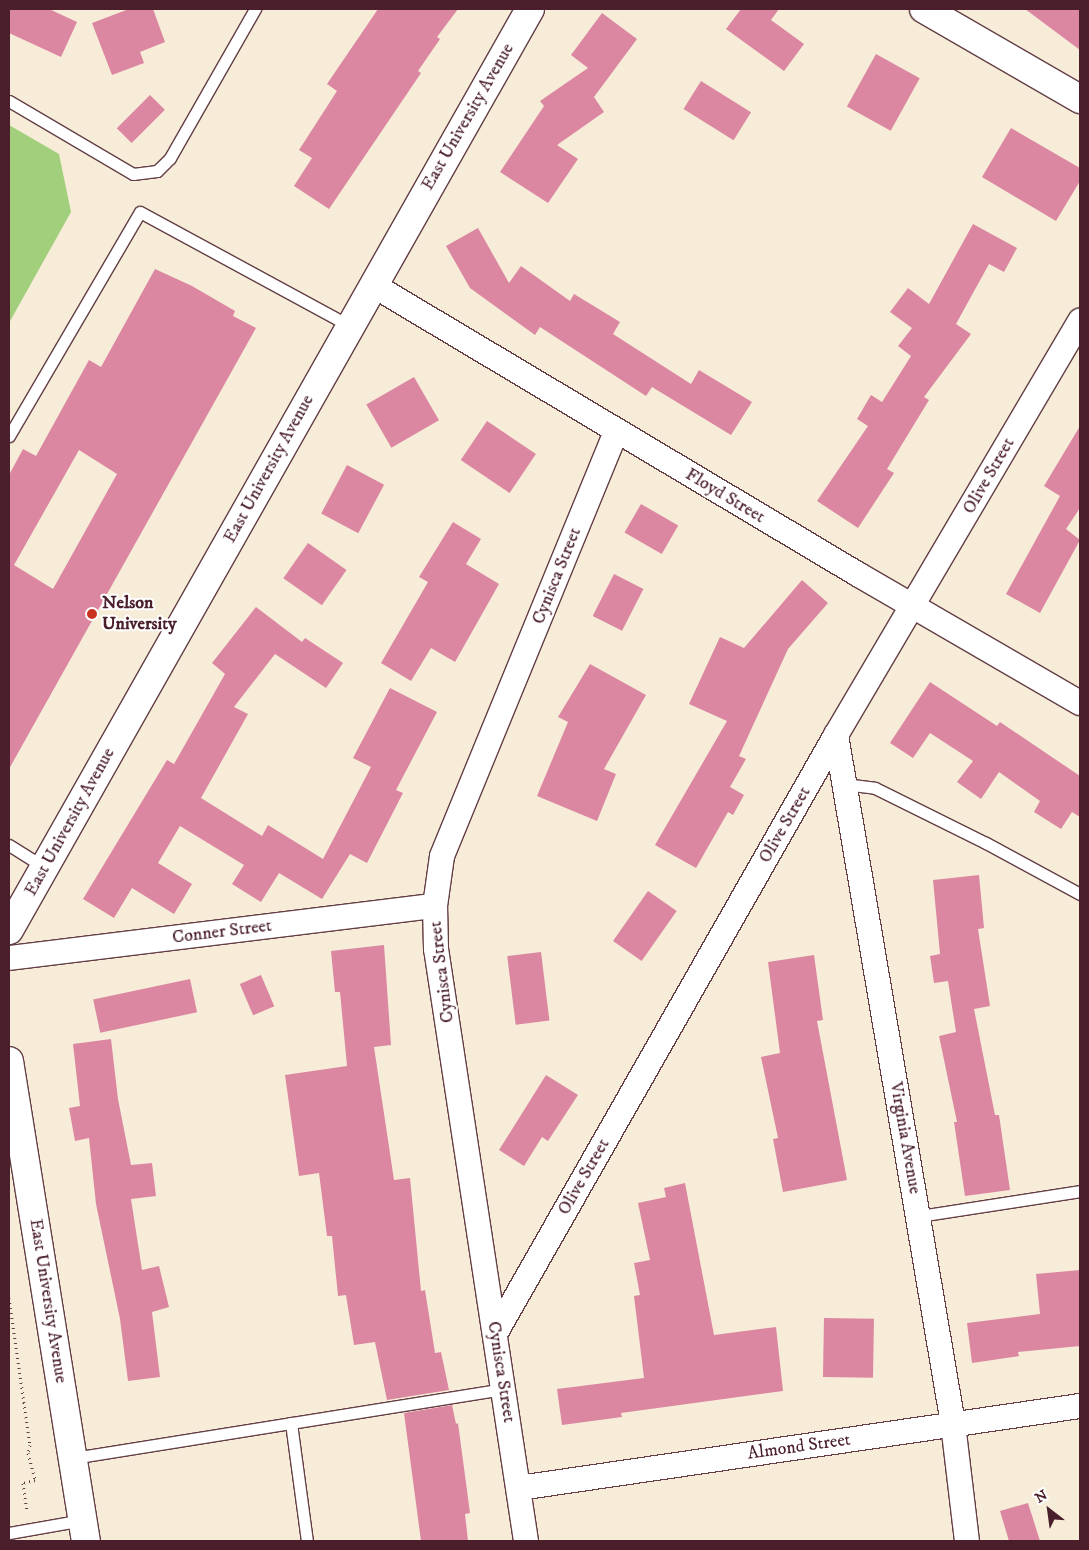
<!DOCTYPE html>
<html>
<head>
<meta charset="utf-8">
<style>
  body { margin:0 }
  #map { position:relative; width:1089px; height:1550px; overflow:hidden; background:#f6ecd8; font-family:"IM FELL DW Pica",serif }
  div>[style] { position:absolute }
  .green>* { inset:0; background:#a2cf7c }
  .building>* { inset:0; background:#dc87a2; transform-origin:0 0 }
  .path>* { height:3px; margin-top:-1.5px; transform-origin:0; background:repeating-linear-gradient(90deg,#643e45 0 1px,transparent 0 5px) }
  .roads { filter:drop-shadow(1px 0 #643e45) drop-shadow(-1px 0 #643e45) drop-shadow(0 1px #643e45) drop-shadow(0 -1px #643e45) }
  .lane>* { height:11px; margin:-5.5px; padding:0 5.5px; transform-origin:5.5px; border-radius:5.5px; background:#fff }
  .street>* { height:24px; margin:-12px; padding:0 12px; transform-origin:12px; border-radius:12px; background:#fff }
  .secondary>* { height:28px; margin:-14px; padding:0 14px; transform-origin:14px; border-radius:14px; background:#fff }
  .dots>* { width:14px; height:14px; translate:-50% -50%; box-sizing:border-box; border:2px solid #fff; border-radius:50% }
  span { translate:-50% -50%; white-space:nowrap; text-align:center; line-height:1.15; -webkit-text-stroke:4px #fff; paint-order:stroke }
  .street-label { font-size:18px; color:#4a1f2b }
  .poi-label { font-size:18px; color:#4a1f2b; font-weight:700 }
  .left { translate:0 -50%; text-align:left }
  .frame { position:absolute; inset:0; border:10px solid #4a1f2b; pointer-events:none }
  .north { position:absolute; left:1024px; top:1485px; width:50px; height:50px; -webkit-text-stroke:4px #fff; paint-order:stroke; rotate:330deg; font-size:14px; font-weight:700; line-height:20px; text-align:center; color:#4a1f2b }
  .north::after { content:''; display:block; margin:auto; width:18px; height:22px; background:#4a1f2b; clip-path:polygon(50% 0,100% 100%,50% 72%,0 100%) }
</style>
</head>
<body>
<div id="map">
  <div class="green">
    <i style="clip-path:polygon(9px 125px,59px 154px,71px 212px,9px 323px)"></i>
  </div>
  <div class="building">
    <i style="clip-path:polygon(9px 9px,49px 9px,77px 22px,61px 57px,9px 33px)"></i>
    <i style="clip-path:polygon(129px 9px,153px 9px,165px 42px,140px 52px,144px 63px,112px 75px,92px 23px)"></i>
    <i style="clip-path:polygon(378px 9px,458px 9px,437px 37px,440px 39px,418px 71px,421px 73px,329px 209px,294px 186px,312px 158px,299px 150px,337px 91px,327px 84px)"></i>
    <i style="clip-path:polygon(741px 9px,779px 9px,771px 20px,804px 44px,784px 71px,726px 29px)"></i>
    <i style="clip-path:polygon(1025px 9px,1080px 9px,1080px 50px)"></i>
    <i style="clip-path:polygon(602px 13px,637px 39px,594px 97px,604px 112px,557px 145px,578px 159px,548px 203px,500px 172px,544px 106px,540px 101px,588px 68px,571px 55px)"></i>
    <i style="left:876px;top:54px;width:50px;height:60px;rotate:29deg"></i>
    <i style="left:701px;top:81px;width:59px;height:33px;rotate:32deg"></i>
    <i style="left:150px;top:95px;width:21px;height:47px;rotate:45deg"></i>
    <i style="clip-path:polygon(1011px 128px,1080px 168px,1080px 181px,1056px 221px,982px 177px)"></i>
    <i style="clip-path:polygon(973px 224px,1017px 248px,1004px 272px,989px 264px,956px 324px,971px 334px,924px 397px,929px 400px,887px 469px,894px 473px,858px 528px,817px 501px,868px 426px,857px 419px,871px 395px,882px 402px,911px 356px,898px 346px,912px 328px,890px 312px,908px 288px,929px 304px)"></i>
    <i style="clip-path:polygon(478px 228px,509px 283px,521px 266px,570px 301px,574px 294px,620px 322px,613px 334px,691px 384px,699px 370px,752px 402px,731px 435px,652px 387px,646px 396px,540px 327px,535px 335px,470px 288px,446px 246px)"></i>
    <i style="clip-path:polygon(evenodd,155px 269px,192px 286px,235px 311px,233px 316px,256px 328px,9px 769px,9px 475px,23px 449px,36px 456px,89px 360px,101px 367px,155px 269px,79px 450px,117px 474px,53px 589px,14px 565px,79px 450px)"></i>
    <i style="left:414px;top:377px;width:50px;height:55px;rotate:60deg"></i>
    <i style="left:487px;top:421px;width:59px;height:47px;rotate:34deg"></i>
    <i style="clip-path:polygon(1080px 426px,1080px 508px,1066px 529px,1080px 540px,1040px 613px,1006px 594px,1060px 496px,1044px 486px)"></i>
    <i style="left:347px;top:465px;width:42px;height:55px;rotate:28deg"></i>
    <i style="left:641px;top:504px;width:43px;height:33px;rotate:30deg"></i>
    <i style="clip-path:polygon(453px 522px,481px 539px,466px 564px,499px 584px,455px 662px,431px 648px,411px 681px,381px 663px,428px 582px,419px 577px)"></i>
    <i style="left:308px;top:543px;width:47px;height:43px;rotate:35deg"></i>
    <i style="left:614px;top:574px;width:33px;height:47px;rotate:27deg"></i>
    <i style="clip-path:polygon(802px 580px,828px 603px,788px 649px,739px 756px,746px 759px,730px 787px,744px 795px,733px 815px,728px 812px,696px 868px,655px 845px,727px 721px,689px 704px,720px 637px,744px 648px)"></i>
    <i style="clip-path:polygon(256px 607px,302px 642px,305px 638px,343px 663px,326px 688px,275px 654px,234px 707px,248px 714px,201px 798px,262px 836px,268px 825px,323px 859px,371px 767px,353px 758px,390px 688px,437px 712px,396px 790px,403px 793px,367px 863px,350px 854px,322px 899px,279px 873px,261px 902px,232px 884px,244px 865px,180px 826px,158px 863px,192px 884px,174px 914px,132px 888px,114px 918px,83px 899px,167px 760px,174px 764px,225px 674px,212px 663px)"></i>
    <i style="clip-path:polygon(590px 664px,646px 695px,604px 769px,616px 774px,597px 821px,537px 796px,568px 722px,558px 717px)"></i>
    <i style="clip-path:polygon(930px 682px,997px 726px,1000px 722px,1080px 776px,1080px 817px,1072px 812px,1061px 829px,1034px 812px,1040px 801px,999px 772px,981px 799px,957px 782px,973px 761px,930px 733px,913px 758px,890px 743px)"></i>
    <i style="clip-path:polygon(979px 875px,984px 928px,978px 929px,990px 1006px,974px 1009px,995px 1115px,999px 1115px,1010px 1190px,965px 1196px,954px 1122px,957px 1122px,939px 1036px,956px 1032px,948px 981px,934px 983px,930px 956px,940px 954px,933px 880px)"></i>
    <i style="left:648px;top:891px;width:35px;height:61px;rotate:35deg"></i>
    <i style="clip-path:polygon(384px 945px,391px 1045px,374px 1047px,394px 1180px,410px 1178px,421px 1291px,425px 1290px,435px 1353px,441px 1352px,449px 1390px,387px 1400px,375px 1342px,354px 1345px,346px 1295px,338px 1296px,332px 1236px,327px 1236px,319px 1173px,299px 1176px,285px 1075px,347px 1066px,340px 992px,335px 992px,331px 951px)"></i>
    <i style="left:541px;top:952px;width:69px;height:34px;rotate:83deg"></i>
    <i style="clip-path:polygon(814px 955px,823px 1020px,817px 1021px,847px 1180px,783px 1192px,773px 1139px,778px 1138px,761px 1057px,780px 1053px,768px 962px)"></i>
    <i style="left:261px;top:975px;width:34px;height:23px;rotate:67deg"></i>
    <i style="left:190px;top:979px;width:34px;height:99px;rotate:78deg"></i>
    <i style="clip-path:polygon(111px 1039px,118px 1099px,131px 1165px,152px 1163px,156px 1196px,131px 1199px,142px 1270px,159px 1266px,169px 1307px,152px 1312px,160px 1377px,128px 1381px,120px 1319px,96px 1204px,89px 1138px,75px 1141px,69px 1108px,80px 1106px,73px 1044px)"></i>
    <i style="clip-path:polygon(546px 1075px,578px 1095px,548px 1141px,542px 1137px,524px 1166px,499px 1150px)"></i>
    <i style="clip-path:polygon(685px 1183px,714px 1335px,776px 1327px,783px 1391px,621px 1413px,622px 1417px,562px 1425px,557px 1389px,644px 1378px,634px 1296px,640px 1295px,634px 1263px,650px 1260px,638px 1203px,666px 1197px,664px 1188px)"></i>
    <i style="clip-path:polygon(1080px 1270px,1080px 1346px,1018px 1352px,1019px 1356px,972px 1363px,967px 1323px,1040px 1314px,1036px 1274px)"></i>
    <i style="left:824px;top:1318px;width:50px;height:59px;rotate:1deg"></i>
    <i style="clip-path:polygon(452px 1405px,456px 1424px,458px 1423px,470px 1513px,465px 1514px,468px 1541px,421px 1541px,404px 1413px)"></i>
    <i style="clip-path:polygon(1028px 1503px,1040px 1541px,1009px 1541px,1000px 1511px)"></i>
  </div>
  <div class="path">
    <i style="left:9px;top:1298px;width:148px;rotate:81.9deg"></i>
    <i style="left:30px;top:1445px;width:8px;rotate:104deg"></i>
    <i style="left:28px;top:1453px;width:28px;rotate:75deg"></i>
    <i style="left:35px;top:1480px;width:12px;rotate:166deg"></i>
    <i style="left:23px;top:1483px;width:28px;rotate:82deg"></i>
  </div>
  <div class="roads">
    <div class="lane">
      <i style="left:9px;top:101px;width:144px;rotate:30.5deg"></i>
      <i style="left:133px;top:174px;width:24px;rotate:-7deg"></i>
      <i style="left:157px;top:171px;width:18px;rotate:-45deg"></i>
      <i style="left:170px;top:158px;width:172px;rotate:-60.3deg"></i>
      <i style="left:9px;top:436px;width:259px;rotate:-59.7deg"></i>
      <i style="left:140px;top:212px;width:239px;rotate:28.5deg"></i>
      <i style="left:844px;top:784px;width:31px;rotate:7deg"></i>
      <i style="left:875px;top:788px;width:124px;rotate:26.4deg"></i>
      <i style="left:986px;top:843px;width:107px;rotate:28.5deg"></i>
      <i style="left:9px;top:845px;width:41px;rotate:32.2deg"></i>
      <i style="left:919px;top:1216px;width:163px;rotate:-8.8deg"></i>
      <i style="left:291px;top:1423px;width:119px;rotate:82.3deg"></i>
      <i style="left:73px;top:1458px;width:436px;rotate:-9.1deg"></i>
      <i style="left:9px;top:1533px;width:75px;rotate:-10deg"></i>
    </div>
    <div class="street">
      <i style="left:373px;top:285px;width:566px;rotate:30.82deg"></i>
      <i style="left:859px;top:575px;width:255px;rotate:30.1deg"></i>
      <i style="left:836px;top:735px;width:699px;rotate:80.36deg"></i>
      <i style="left:953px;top:1424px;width:118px;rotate:83.2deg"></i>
      <i style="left:9px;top:958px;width:429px;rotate:-7deg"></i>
      <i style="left:495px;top:1334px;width:689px;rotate:-60.35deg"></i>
      <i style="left:836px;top:735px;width:481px;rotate:-59.5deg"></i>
      <i style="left:519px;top:1488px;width:567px;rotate:-8.32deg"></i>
      <i style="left:526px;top:1541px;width:599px;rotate:-98.64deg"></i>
      <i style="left:436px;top:949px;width:43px;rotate:-91.3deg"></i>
      <i style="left:435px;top:906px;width:50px;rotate:-82deg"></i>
      <i style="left:442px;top:856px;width:458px;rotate:-67.7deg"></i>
    </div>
    <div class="secondary">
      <i style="left:924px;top:9px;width:180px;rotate:30deg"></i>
      <i style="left:9px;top:930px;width:1058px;rotate:-60.5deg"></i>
      <i style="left:9px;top:1061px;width:486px;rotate:80.9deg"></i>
    </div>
  </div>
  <div class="dots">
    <i style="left:92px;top:614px;background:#c8321e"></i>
  </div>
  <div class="street-label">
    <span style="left:468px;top:117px;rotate:-60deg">East University Avenue</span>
    <span style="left:269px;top:469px;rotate:-61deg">East University Avenue</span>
    <span style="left:989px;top:476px;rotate:-60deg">Olive Street</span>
    <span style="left:725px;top:496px;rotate:31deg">Floyd Street</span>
    <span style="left:557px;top:576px;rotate:-68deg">Cynisca Street</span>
    <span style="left:70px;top:822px;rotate:-61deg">East University Avenue</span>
    <span style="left:785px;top:825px;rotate:-60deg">Olive Street</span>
    <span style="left:222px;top:932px;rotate:-7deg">Conner Street</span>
    <span style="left:442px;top:972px;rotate:-97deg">Cynisca Street</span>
    <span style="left:905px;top:1138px;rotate:80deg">Virginia Avenue</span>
    <span style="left:584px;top:1177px;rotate:-60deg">Olive Street</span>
    <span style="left:48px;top:1301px;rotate:81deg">East University Avenue</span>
    <span style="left:501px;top:1372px;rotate:81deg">Cynisca Street</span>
    <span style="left:799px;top:1447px;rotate:-8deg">Almond Street</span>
  </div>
  <div class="poi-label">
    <span class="left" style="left:102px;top:614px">Nelson<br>University</span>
  </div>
  <div class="frame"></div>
  <div class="north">N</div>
</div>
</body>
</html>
